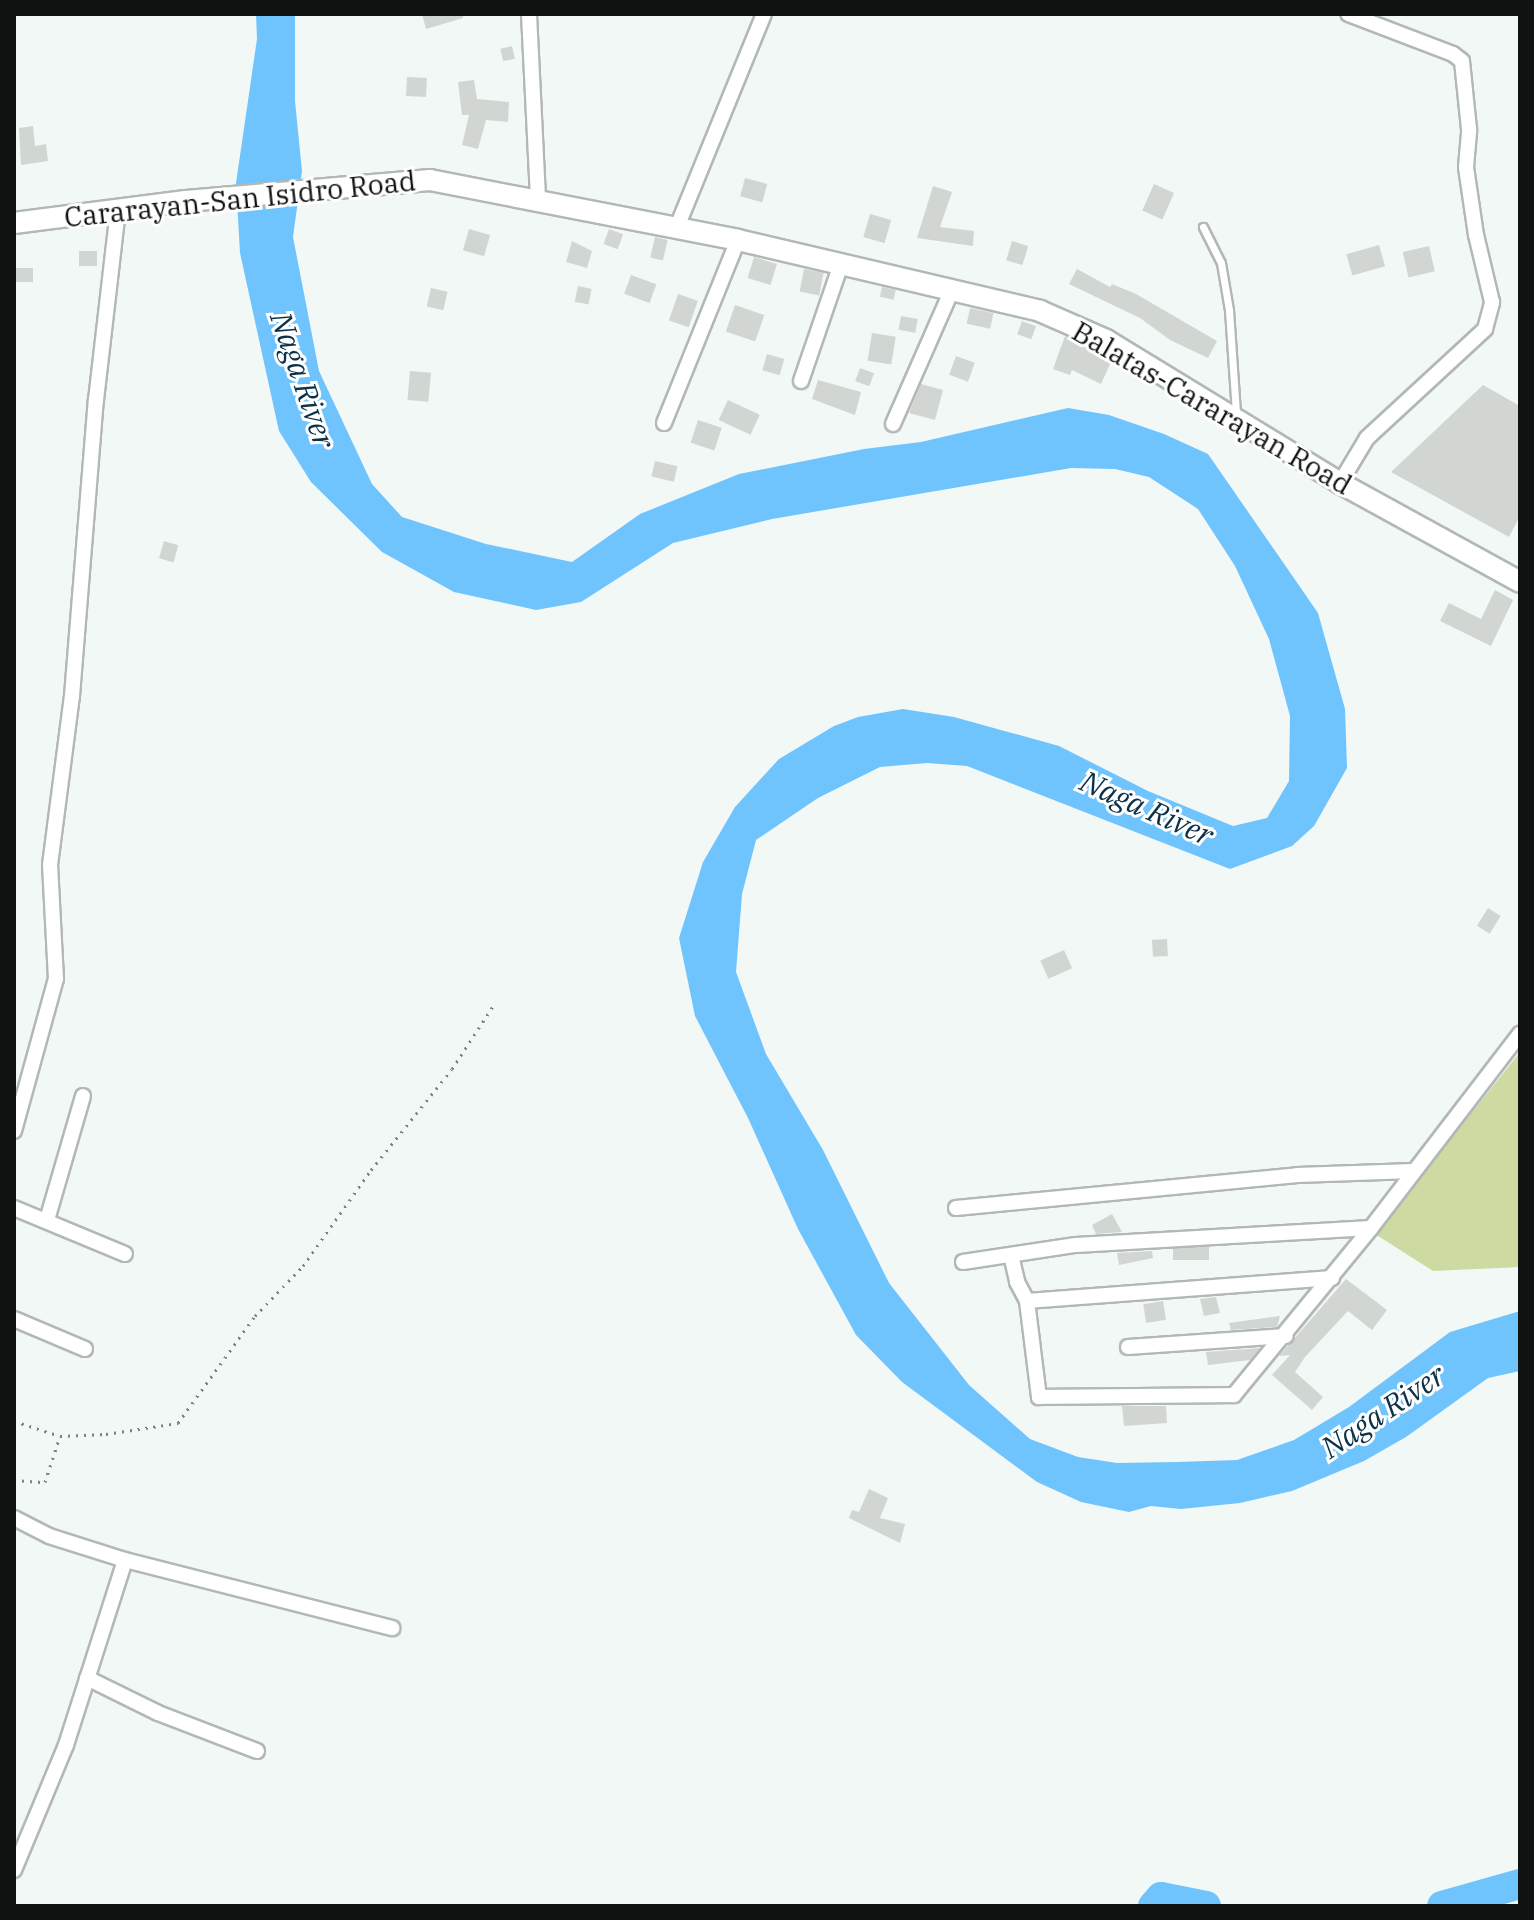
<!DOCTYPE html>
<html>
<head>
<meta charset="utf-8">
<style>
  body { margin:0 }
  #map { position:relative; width:1534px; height:1920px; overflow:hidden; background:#f2f8f6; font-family:"IBM Plex Serif",serif }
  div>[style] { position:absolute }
  .green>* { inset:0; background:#cddba2 }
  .water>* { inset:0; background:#70c4fe }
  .river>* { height:30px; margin:-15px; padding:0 15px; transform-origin:15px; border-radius:15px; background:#70c4fe }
  .building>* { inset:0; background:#d2d6d3; transform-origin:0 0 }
  .path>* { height:3px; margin-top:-1.5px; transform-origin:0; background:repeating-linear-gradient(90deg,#7e8280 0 2px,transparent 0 8px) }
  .roads { filter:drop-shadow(2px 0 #b2b8b6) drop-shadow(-2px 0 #b2b8b6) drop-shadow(0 2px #b2b8b6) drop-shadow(0 -2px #b2b8b6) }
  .lane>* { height:7px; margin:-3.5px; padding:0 3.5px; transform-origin:3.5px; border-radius:3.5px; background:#fff }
  .street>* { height:14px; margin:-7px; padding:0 7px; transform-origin:7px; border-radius:7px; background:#fff }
  .secondary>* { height:20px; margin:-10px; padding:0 10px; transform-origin:10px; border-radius:10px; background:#fff }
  span { translate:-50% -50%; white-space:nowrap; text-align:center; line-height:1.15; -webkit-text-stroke:6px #fff; paint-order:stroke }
  .street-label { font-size:28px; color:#101211 }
  .water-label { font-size:30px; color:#0c3148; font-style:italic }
  .frame { position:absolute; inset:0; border:16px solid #101211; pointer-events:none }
</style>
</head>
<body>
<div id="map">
  <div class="green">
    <i style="clip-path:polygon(1520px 1052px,1520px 1267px,1433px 1271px,1375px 1234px)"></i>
  </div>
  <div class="water">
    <i style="clip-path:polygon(256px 14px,295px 14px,295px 101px,302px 171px,293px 237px,319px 371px,372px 484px,402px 517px,486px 544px,572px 562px,640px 514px,739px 474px,864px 449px,921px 442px,1068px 408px,1109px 415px,1164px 434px,1208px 454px,1318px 613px,1345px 709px,1347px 768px,1314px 826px,1292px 846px,1230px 869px,967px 766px,927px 763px,880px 767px,818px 798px,756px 840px,742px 894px,736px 972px,766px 1054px,823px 1150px,889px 1283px,969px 1385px,1030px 1439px,1078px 1457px,1117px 1463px,1177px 1462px,1237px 1460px,1294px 1440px,1349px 1407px,1450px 1332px,1520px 1311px,1520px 1371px,1488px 1378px,1406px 1437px,1364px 1461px,1292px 1491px,1240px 1503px,1181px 1509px,1151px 1506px,1129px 1512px,1081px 1502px,1037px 1482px,902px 1382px,856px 1335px,798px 1229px,748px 1118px,695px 1016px,679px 938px,703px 862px,735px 807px,779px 759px,834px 726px,858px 717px,903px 709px,954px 717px,1059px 746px,1148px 791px,1233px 826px,1267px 818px,1289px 781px,1290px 716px,1269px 639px,1235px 566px,1198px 509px,1149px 477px,1115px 469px,1071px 468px,772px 519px,673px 543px,581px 602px,536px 610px,454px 592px,382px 552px,311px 482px,279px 431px,240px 253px,236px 183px,257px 39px)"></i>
  </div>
  <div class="river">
    <i style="left:1153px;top:1906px;width:12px;rotate:-48deg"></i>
    <i style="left:1161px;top:1897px;width:46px;rotate:11.3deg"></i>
    <i style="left:1442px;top:1906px;width:81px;rotate:-15.8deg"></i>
  </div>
  <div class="building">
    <i style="clip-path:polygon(422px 14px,463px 14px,463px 18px,426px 29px)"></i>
    <i style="left:512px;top:46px;width:13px;height:12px;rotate:77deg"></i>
    <i style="left:407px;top:77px;width:20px;height:19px;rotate:3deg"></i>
    <i style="clip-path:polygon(474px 80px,477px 99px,509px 102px,508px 122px,486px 120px,478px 149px,462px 145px,469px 115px,462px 115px,458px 82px)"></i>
    <i style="clip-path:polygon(33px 126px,35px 146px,46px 144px,48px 161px,21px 165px,19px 128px)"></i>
    <i style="left:745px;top:178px;width:23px;height:19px;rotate:15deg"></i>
    <i style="left:1154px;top:184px;width:22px;height:29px;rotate:24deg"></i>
    <i style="clip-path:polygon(933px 186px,952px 192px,940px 227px,974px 231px,973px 246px,917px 238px)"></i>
    <i style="left:870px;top:214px;width:22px;height:24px;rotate:16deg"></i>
    <i style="left:469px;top:229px;width:22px;height:22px;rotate:16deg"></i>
    <i style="left:609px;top:229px;width:15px;height:16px;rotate:20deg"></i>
    <i style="left:655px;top:237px;width:13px;height:21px;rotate:13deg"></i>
    <i style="clip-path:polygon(572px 241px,592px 251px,587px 268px,566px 262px)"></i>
    <i style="left:1012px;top:241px;width:17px;height:20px;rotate:17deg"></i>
    <i style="left:1379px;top:245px;width:22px;height:34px;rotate:74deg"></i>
    <i style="left:1429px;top:246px;width:26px;height:27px;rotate:77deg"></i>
    <i style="left:79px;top:251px;width:18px;height:15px"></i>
    <i style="left:754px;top:257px;width:24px;height:22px;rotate:17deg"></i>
    <i style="left:16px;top:268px;width:17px;height:14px"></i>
    <i style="left:804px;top:269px;width:20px;height:23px;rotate:11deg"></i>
    <i style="clip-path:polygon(1077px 269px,1110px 287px,1112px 284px,1136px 294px,1217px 341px,1208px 358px,1170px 340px,1140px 318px,1069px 284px)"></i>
    <i style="left:631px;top:275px;width:27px;height:20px;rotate:20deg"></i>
    <i style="left:578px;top:286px;width:14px;height:16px;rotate:12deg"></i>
    <i style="left:882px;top:287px;width:14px;height:10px;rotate:12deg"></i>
    <i style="left:431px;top:288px;width:17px;height:19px;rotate:13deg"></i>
    <i style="left:678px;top:294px;width:21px;height:28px;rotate:19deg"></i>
    <i style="left:735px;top:305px;width:31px;height:28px;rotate:19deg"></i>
    <i style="left:970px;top:308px;width:24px;height:16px;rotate:12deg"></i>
    <i style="left:901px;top:316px;width:17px;height:14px;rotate:10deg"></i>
    <i style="left:1022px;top:321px;width:15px;height:14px;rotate:20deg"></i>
    <i style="left:872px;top:333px;width:24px;height:28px;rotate:9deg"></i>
    <i style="clip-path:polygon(1065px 336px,1111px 362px,1101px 384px,1072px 370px,1070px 375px,1053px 369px)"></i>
    <i style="left:767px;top:354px;width:18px;height:17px;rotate:16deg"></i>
    <i style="left:956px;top:356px;width:20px;height:20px;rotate:20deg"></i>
    <i style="left:860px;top:368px;width:15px;height:14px;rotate:20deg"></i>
    <i style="left:410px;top:371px;width:21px;height:29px;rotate:5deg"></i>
    <i style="clip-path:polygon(818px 380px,861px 392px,855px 415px,812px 399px)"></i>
    <i style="clip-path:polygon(921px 384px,943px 390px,935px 420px,909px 413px)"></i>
    <i style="clip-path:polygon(1483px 385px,1520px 406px,1520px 516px,1509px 537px,1391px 472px)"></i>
    <i style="left:728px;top:400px;width:35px;height:22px;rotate:25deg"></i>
    <i style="left:698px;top:420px;width:25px;height:24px;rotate:18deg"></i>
    <i style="left:655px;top:461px;width:23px;height:16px;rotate:13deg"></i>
    <i style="left:164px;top:541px;width:15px;height:18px;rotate:16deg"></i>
    <i style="clip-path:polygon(1495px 590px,1513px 600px,1491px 646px,1440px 621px,1449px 603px,1481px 619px)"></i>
    <i style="left:1488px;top:908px;width:15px;height:21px;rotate:32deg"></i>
    <i style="left:1167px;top:939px;width:17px;height:15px;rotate:87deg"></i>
    <i style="left:1064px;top:950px;width:20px;height:26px;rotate:66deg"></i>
    <i style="clip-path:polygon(1112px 1214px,1122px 1232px,1096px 1234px,1092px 1225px)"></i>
    <i style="left:1209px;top:1247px;width:13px;height:36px;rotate:90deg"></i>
    <i style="clip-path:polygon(1152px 1251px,1153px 1258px,1119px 1265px,1117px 1253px)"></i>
    <i style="clip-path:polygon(1346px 1279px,1387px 1310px,1372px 1330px,1348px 1311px,1305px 1357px,1295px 1372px,1323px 1397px,1312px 1410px,1272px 1375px,1290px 1355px,1279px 1356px)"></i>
    <i style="clip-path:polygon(1216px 1297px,1220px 1313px,1204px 1316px,1200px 1299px)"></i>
    <i style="left:1163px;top:1301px;width:19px;height:20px;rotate:81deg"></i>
    <i style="clip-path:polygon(1280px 1316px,1277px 1327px,1231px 1330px,1229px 1323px)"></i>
    <i style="clip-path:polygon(1260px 1348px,1250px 1360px,1208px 1365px,1206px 1352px)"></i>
    <i style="clip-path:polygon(1122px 1406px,1166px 1406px,1167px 1423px,1124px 1426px)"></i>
    <i style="clip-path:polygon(869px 1489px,888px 1498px,880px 1518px,905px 1524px,900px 1543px,849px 1518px,852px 1510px,859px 1512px)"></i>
  </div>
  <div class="path">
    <i style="left:14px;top:1421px;width:48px;rotate:18.1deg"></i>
    <i style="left:60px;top:1436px;width:46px;rotate:-2.5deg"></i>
    <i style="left:106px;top:1434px;width:73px;rotate:-8.7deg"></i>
    <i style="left:178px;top:1423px;width:132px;rotate:-54.3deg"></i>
    <i style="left:255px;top:1316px;width:69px;rotate:-46.2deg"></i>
    <i style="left:303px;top:1266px;width:118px;rotate:-54.7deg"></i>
    <i style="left:371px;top:1170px;width:129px;rotate:-51.3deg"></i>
    <i style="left:452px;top:1069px;width:75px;rotate:-56.9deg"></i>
    <i style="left:14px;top:1480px;width:31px;rotate:4deg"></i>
    <i style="left:45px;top:1482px;width:48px;rotate:-71.9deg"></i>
  </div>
  <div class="roads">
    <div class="lane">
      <i style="left:1203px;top:227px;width:40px;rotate:63.4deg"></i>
      <i style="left:1221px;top:263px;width:48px;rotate:80.3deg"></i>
      <i style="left:1229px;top:310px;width:104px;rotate:86.1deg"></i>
    </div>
    <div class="street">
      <i style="left:529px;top:14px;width:185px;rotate:87.2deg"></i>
      <i style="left:677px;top:227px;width:230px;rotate:-67.8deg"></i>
      <i style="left:801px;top:381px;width:124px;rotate:-71.1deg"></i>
      <i style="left:664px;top:423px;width:197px;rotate:-68deg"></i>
      <i style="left:893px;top:424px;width:144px;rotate:-66.3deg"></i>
      <i style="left:1340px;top:483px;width:52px;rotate:-59deg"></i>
      <i style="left:1367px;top:438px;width:161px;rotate:-42.7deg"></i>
      <i style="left:1485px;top:329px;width:28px;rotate:-75deg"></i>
      <i style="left:1492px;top:302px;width:69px;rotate:-103.4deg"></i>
      <i style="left:1476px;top:235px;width:69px;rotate:-98.4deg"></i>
      <i style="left:1466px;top:167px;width:38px;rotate:-85deg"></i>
      <i style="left:1469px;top:129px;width:68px;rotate:-95.9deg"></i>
      <i style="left:1462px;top:61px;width:11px;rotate:-142deg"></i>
      <i style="left:1453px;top:54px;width:112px;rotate:-159.1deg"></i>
      <i style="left:14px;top:1131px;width:158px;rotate:-74.6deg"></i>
      <i style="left:56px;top:979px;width:114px;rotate:-93deg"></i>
      <i style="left:50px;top:865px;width:170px;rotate:-82.6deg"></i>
      <i style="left:72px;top:696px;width:297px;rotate:-85.4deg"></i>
      <i style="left:96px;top:400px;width:191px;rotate:-83.4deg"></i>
      <i style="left:14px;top:1208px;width:120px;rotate:22.5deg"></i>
      <i style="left:956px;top:1208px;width:343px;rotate:-5.5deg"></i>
      <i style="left:1297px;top:1175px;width:116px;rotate:-2deg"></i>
      <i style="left:47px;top:1220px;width:129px;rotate:-73.8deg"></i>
      <i style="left:1011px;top:1255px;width:28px;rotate:77deg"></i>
      <i style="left:1017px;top:1282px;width:21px;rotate:62deg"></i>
      <i style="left:1027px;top:1301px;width:306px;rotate:-4.3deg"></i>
      <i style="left:963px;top:1262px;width:114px;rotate:-8.6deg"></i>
      <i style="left:1076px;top:1245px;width:295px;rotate:-3.3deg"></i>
      <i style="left:1027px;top:1301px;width:97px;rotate:82.9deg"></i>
      <i style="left:1039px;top:1397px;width:195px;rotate:-0.6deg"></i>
      <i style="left:1234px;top:1395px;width:216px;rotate:-50.6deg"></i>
      <i style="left:1371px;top:1228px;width:245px;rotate:-52.5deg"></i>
      <i style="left:14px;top:1319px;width:77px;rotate:22.9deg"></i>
      <i style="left:1128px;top:1347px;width:158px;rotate:-4deg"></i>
      <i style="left:14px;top:1518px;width:39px;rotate:27deg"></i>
      <i style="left:49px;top:1536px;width:80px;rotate:17.5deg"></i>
      <i style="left:125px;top:1560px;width:276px;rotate:14.3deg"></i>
      <i style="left:87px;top:1678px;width:79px;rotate:26.2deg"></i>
      <i style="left:158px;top:1713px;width:106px;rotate:21deg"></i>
      <i style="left:14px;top:1870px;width:135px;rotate:-67.4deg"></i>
      <i style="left:66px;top:1745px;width:194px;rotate:-72.3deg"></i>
    </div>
    <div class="secondary">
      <i style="left:14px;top:223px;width:173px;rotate:-7.3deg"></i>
      <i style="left:186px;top:201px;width:245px;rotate:-4.9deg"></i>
      <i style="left:430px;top:180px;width:314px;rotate:11deg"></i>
      <i style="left:738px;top:240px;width:310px;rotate:13.2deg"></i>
      <i style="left:1040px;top:311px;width:72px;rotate:23.7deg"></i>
      <i style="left:1106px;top:340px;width:274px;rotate:31.4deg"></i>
      <i style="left:1340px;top:483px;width:205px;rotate:28.8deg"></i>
    </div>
  </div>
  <div class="street-label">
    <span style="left:240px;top:199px;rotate:-6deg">Cararayan-San Isidro Road</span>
    <span style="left:1212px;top:408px;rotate:30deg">Balatas-Cararayan Road</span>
  </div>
  <div class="water-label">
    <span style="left:303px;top:380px;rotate:71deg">Naga River</span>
    <span style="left:1147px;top:808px;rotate:24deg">Naga River</span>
    <span style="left:1383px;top:1411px;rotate:-34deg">Naga River</span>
  </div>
  <div class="frame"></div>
</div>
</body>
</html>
